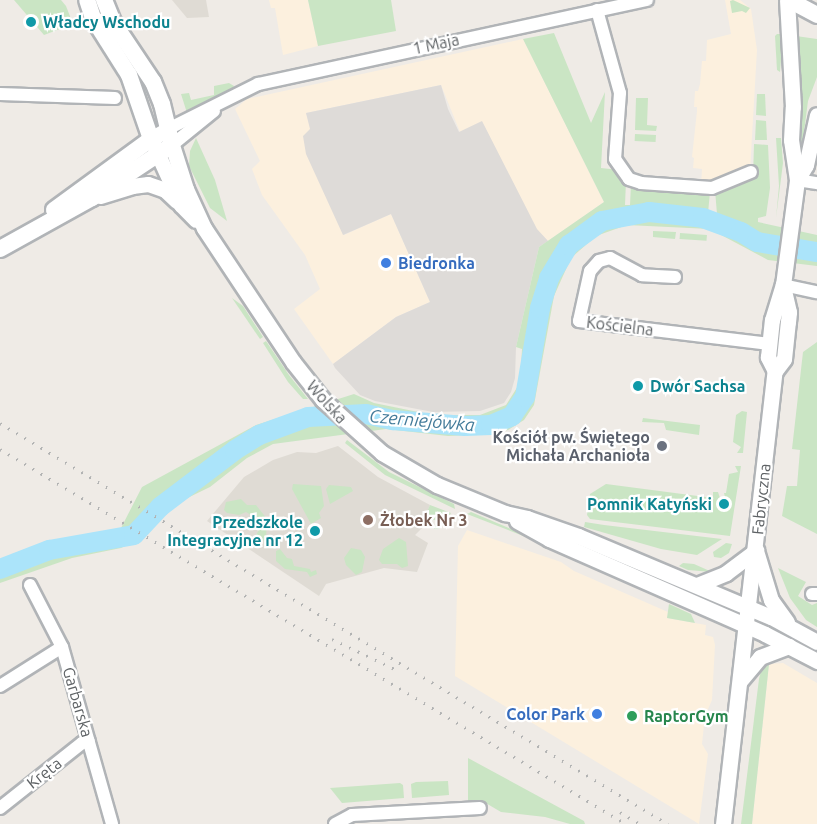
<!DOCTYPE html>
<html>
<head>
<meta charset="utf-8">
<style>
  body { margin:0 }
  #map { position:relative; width:817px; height:824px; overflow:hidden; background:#efebe6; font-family:Ubuntu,sans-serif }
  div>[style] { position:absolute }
  .commercial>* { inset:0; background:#fcf0de }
  .industrial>* { inset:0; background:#dedbd8 }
  .education>* { inset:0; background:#dfdbd4 }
  .green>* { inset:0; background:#cae5c4; transform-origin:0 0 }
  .river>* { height:20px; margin:-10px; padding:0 10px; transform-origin:10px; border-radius:10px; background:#abe4fa }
  .roads { filter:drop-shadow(2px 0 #b1b4b7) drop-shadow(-2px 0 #b1b4b7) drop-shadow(0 2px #b1b4b7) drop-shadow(0 -2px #b1b4b7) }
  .minor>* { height:12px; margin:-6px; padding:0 6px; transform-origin:6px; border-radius:6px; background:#fff }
  .tertiary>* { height:15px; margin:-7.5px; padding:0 7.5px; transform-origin:7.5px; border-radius:7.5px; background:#fff }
  .secondary>* { height:16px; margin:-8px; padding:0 8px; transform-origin:8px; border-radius:8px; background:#fff }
  .rail>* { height:3px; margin-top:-1.5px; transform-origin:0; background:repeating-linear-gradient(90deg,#b2b3b3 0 1.5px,transparent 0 9.5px) }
  .dots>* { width:16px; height:16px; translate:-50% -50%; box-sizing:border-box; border:3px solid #fff; border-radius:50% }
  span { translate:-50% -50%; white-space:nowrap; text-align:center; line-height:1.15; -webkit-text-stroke:4.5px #fff; paint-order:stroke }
  .culture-label { font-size:16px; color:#0d838f; font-weight:700 }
  .left { translate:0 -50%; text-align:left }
  .right { translate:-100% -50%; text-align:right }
  .street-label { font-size:16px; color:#5e6265 }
  .shop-label { font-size:16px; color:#366cbe; font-weight:700 }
  .worship-label { font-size:16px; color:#5b616d; font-weight:700 }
  .education-label { font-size:16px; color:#785e54; font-weight:700 }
  .leisure-label { font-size:16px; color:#27864d; font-weight:700 }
  .water-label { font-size:18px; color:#437b9a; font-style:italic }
</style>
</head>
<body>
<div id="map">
  <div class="commercial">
    <i style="clip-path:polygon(269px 0,308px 0,318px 46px,283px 55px,275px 8px,271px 8px)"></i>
    <i style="clip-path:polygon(725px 0,740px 0,751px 9px,757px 50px,750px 171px,701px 185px,702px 169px,693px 168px,694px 158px,692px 157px,697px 111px,697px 107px,694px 107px,695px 91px,698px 91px,700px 84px,702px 61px,706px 61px,707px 40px,731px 34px)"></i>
    <i style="clip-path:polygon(523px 39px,604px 202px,548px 241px,537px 230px,482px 122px,460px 132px,441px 85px,306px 113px,344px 235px,391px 214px,430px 302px,396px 317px,333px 364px,294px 309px,320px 289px,305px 255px,262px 195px,252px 169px,260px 161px,235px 109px,247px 99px)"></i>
    <i style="clip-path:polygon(467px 530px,561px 562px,574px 571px,668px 612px,667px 618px,706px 625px,705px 635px,713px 637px,715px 645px,712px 700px,705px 716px,702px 744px,708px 754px,699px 824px,455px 676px,458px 546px)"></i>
    <i style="clip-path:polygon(783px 663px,817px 683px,817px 824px,752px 824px,769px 664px)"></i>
  </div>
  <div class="industrial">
    <i style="clip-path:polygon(441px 85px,448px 109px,459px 132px,482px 121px,537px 229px,548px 241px,539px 247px,516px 347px,515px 378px,511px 392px,504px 403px,480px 411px,433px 412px,375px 401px,360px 395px,335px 368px,333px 364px,396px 317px,430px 302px,391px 214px,343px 235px,306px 154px,303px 136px,310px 129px,306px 113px)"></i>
  </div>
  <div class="education">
    <i style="clip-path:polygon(172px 0,206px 0,209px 17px,187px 18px)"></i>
    <i style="clip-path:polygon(338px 446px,378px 477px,430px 505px,422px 524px,424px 526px,415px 535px,428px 543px,417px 572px,384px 568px,326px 584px,319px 596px,207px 521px,244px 477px,273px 460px,297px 452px,316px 453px)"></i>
  </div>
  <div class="green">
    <i style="clip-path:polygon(14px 0,61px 0,66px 6px,73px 24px,44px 35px)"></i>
    <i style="clip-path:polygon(308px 0,391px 0,396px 31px,318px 46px)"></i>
    <i style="clip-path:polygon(733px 0,750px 8px,746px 13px,742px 11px,732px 13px,730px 1px)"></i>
    <i style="clip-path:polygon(554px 33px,591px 123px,605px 92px,601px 168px,619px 170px,626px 181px,625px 205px,630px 205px,631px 184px,710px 192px,708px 213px,717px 214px,715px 190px,753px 177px,754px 144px,768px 145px,770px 188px,766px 216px,758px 218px,758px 222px,817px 235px,817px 266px,768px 260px,710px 229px,627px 225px,596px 236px,571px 258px,554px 296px,534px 405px,524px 420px,508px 430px,494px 434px,448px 436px,386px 429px,273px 444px,247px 458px,210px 487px,175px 504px,137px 540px,121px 548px,72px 558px,0 583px,0 560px,47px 542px,108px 535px,121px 528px,142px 487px,256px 425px,354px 394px,374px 403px,433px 415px,480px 415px,506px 405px,520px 383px,522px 349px,516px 347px,539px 247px,604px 202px,523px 39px)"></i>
    <i style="clip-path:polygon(777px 34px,783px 34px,780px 72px,777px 70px,775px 36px)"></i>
    <i style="clip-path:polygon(796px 36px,817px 39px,817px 77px,808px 101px,801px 156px)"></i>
    <i style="clip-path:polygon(229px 83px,234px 86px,232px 90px,187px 113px,181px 94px,189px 93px,191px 100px,214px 95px,214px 86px)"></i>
    <i style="clip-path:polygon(757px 94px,765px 94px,766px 116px,756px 115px)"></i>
    <i style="clip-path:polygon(636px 98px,648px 98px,647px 125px,657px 126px,656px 131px,635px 130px)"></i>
    <i style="clip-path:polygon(756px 120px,766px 121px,767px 140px,755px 140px)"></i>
    <i style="left:635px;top:134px;width:21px;height:7px;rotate:3deg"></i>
    <i style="clip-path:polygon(196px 138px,215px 180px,227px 221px,210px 208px,189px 166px,190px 151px)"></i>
    <i style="clip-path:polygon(776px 138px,781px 138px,783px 163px,776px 218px,779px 186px)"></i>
    <i style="clip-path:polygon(653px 231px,676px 232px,675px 239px,653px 237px)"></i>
    <i style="left:680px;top:233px;width:27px;height:6px;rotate:4deg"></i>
    <i style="clip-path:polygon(232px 298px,243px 306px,263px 337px,260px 339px)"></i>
    <i style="clip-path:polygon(266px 341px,289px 375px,308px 399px,303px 399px,288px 382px,263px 343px)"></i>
    <i style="clip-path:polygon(817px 342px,817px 534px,782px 516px,787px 486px,797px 486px,800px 450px,792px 449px,803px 352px)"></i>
    <i style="clip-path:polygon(742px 411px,747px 412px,743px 453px,737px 453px,741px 447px,733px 442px,736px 415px)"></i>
    <i style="clip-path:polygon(643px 418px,700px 425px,699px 435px,666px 430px,664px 423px,642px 422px)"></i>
    <i style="clip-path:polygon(347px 440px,389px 472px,454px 504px,455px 509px,385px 475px,345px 443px)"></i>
    <i style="clip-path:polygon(735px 466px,741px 466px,730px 536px,590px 519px,587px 515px,590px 494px,606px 484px,713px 498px,713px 492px,718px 492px,723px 507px,727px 505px,724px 493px,726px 493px,729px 474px,738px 472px)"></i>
    <i style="clip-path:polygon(293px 484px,321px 486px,324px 506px,319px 513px,321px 518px,311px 524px,292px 489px)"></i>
    <i style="clip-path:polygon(329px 485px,351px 487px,353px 491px,330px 504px,326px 489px)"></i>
    <i style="clip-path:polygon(241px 499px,247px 505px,256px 505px,267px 519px,266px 538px,262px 542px,254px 539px,260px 528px,255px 524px,254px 517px,246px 512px,239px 515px,227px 513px,224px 510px,226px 502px)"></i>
    <i style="clip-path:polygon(430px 505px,451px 513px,441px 528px,434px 529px,437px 521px,425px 516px)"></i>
    <i style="clip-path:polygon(471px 512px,523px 534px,541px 543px,467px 514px)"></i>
    <i style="clip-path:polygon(585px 522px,604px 525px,722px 539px,697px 555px,661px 549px,584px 527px)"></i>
    <i style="clip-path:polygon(399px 538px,406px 542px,408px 566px,402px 568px,397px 564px,382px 564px,379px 560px,383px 549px)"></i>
    <i style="clip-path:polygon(726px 543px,732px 544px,729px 553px,721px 558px,714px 557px,713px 552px)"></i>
    <i style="clip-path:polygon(351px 548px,361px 550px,365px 557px,362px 572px,356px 575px,346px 565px,344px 558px)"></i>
    <i style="clip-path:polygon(280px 549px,287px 558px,292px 559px,294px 566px,310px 569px,311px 572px,316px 570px,317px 574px,310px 577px,307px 572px,285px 569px,276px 561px,276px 551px)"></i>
    <i style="clip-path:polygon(683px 563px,694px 564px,712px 572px,688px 570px,679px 566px)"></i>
    <i style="clip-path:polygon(778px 568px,806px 582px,798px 596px,812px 605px,817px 603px,817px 627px,806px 620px,790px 598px)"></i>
    <i style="clip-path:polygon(669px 604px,691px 614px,695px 623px,667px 618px)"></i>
    <i style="clip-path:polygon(769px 664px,752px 824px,741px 824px,759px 679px,761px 671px)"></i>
    <i style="clip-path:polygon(468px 758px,584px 821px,585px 824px,570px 824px,545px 817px,501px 812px,484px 802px,468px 803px)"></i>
    <i style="clip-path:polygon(448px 781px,449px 795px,412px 798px,411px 784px,416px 782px)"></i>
    <i style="clip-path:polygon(400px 783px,403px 785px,404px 798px,342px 803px,330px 788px)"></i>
  </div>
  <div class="river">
    <i style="left:0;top:569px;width:53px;rotate:-21.2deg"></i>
    <i style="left:49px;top:550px;width:86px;rotate:-10deg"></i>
    <i style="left:134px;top:535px;width:38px;rotate:-47deg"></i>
    <i style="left:160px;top:507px;width:94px;rotate:-37.2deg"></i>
    <i style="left:235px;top:450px;width:28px;rotate:-32deg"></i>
    <i style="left:259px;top:435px;width:52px;rotate:-20.2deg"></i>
    <i style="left:308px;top:417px;width:58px;rotate:-3deg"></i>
    <i style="left:366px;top:414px;width:28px;rotate:13deg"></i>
    <i style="left:393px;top:420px;width:72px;rotate:4.8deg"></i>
    <i style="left:465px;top:426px;width:26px;rotate:-2deg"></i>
    <i style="left:491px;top:425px;width:23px;rotate:-23deg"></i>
    <i style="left:512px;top:416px;width:23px;rotate:-56deg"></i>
    <i style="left:525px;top:397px;width:90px;rotate:-80.4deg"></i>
    <i style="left:540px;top:308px;width:31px;rotate:-73deg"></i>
    <i style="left:549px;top:278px;width:39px;rotate:-59deg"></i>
    <i style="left:569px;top:245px;width:41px;rotate:-36deg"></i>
    <i style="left:602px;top:221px;width:48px;rotate:-10.8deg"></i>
    <i style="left:649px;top:212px;width:54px;rotate:6.3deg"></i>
    <i style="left:703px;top:218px;width:40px;rotate:20.2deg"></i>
    <i style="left:741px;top:232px;width:19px;rotate:32deg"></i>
    <i style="left:757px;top:242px;width:61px;rotate:9.5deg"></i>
  </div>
  <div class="roads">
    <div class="minor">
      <i style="left:597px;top:10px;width:86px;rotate:74.5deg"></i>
      <i style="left:620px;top:93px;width:66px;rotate:94.3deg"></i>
      <i style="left:615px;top:159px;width:24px;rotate:55deg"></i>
      <i style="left:629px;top:179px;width:13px;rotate:18deg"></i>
      <i style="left:641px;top:183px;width:71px;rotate:4deg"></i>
      <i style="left:712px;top:188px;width:42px;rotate:-22.3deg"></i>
      <i style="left:0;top:94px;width:115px;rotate:2deg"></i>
      <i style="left:168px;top:129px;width:101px;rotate:-26.6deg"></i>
      <i style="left:258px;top:84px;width:398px;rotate:-12.2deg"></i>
      <i style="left:172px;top:145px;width:54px;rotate:-39deg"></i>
      <i style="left:797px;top:180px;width:20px;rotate:9deg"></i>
      <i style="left:675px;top:277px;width:33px;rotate:-177deg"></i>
      <i style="left:642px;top:275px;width:36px;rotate:-152deg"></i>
      <i style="left:610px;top:258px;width:11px;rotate:165deg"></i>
      <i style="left:599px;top:261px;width:13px;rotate:132deg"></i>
      <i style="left:590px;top:271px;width:51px;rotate:102.4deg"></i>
      <i style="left:579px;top:321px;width:192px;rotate:6.9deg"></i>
      <i style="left:783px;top:285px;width:35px;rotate:12deg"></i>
      <i style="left:30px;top:585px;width:70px;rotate:62.7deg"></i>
      <i style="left:62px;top:647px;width:184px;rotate:74.2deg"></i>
      <i style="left:812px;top:594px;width:5px"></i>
      <i style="left:0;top:686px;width:73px;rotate:-32.2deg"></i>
      <i style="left:0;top:808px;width:105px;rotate:-38.4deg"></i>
      <i style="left:82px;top:743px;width:7px;rotate:-16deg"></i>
      <i style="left:335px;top:824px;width:19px;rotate:-28deg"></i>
      <i style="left:352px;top:815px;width:128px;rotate:-3.1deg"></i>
    </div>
    <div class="tertiary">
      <i style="left:168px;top:129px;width:20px;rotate:150deg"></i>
      <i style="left:151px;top:139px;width:72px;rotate:65.6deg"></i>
      <i style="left:181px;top:205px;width:21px;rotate:45deg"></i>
      <i style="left:172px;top:145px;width:46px;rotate:72.3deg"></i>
      <i style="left:186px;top:189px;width:43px;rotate:65.2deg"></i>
      <i style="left:204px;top:228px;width:161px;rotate:56.4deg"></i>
      <i style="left:293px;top:362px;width:48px;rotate:51.7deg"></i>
      <i style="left:323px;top:400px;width:79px;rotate:41.9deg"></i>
      <i style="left:382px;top:453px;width:64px;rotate:30.2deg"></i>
      <i style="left:437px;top:485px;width:74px;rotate:22.4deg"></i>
      <i style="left:505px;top:513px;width:23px;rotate:13deg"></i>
      <i style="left:527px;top:518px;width:54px;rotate:19.4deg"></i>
      <i style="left:578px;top:536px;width:209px;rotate:22.8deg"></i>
      <i style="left:771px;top:617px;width:52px;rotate:28.5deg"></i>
      <i style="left:797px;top:180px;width:17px;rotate:-59deg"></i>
      <i style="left:806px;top:165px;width:51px;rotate:-77.6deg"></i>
      <i style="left:100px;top:196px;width:34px;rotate:-17deg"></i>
      <i style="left:132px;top:186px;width:16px;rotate:-7deg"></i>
      <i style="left:148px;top:184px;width:18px;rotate:19deg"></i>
      <i style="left:165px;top:190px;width:16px;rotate:43deg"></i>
      <i style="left:775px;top:371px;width:16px;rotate:-117deg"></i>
      <i style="left:768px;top:357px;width:37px;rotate:-84deg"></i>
      <i style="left:772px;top:320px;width:37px;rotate:-73deg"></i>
      <i style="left:783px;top:285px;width:106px;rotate:-82.4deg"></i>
      <i style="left:797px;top:180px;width:40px;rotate:-98.5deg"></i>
      <i style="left:791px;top:140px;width:33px;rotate:-87deg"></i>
      <i style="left:793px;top:107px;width:107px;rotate:-93.2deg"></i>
      <i style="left:517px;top:521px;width:37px;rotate:29deg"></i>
      <i style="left:549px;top:539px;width:236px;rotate:23.7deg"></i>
      <i style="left:765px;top:634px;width:59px;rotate:27.4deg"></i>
      <i style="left:757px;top:554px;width:48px;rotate:73.1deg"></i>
      <i style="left:771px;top:600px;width:27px;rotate:54deg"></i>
      <i style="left:697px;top:585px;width:31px;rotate:-22deg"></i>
      <i style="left:726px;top:573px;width:38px;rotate:-37deg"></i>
      <i style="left:740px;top:681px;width:31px;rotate:-50deg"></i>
      <i style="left:760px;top:657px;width:31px;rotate:-21deg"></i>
      <i style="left:723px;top:824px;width:456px;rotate:-83.5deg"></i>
      <i style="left:775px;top:371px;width:15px;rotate:-53deg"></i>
      <i style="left:784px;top:359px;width:37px;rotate:-84deg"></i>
      <i style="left:788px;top:322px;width:10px;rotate:-84deg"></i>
      <i style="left:789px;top:312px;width:28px;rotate:-103deg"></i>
    </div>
    <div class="secondary">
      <i style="left:789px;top:0;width:32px;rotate:28deg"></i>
      <i style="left:54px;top:210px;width:120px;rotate:-36.2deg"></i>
      <i style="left:151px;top:139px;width:68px;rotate:-109deg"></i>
      <i style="left:129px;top:75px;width:67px;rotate:-122.3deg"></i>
      <i style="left:93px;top:18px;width:19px;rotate:-108deg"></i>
      <i style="left:0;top:249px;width:105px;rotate:-29deg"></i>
      <i style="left:92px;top:198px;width:96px;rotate:-33.5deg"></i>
      <i style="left:172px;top:145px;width:42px;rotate:-103.7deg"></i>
      <i style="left:162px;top:104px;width:24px;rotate:-112deg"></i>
      <i style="left:153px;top:82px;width:72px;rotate:-123.7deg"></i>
      <i style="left:113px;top:22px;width:24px;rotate:-112deg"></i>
    </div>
  </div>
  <div class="rail">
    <i style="left:0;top:423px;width:779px;rotate:30.98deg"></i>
    <i style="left:0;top:449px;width:730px;rotate:30.92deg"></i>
    <i style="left:332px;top:639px;width:70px;rotate:25.5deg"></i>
    <i style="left:620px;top:812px;width:23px;rotate:31deg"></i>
  </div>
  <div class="dots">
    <i style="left:31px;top:22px;background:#0f9aa8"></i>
    <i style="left:386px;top:263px;background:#3f7fe0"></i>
    <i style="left:638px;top:386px;background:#0f9aa8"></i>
    <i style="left:662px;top:446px;background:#6b7280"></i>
    <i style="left:724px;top:504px;background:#0f9aa8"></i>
    <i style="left:368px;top:520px;background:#8d6e63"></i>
    <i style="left:315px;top:531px;background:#0f9aa8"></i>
    <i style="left:597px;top:714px;background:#3f7fe0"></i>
    <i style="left:632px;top:716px;background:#2e9e5b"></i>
  </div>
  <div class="culture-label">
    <span class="left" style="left:43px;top:22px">Władcy Wschodu</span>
    <span class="left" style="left:650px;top:386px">Dwór Sachsa</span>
    <span class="right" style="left:712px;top:504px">Pomnik Katyński</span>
    <span class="right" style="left:303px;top:531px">Przedszkole<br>Integracyjne nr 12</span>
  </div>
  <div class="street-label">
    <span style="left:436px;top:44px;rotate:-12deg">1 Maja</span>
    <span style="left:620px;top:326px;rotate:7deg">Kościelna</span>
    <span style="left:327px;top:402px;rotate:48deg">Wolska</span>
    <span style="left:761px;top:499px;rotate:-84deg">Fabryczna</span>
    <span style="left:78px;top:702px;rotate:74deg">Garbarska</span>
    <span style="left:44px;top:773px;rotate:-38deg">Kręta</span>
  </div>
  <div class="shop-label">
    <span class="left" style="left:398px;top:263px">Biedronka</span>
    <span class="right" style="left:585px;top:714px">Color Park</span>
  </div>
  <div class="worship-label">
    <span class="right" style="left:650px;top:446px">Kościół pw. Świętego<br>Michała Archanioła</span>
  </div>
  <div class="education-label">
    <span class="left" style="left:380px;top:520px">Żłobek Nr 3</span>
  </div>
  <div class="leisure-label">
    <span class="left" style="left:644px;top:716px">RaptorGym</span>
  </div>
  <div class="water-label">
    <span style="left:422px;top:420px;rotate:5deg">Czerniejówka</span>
  </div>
</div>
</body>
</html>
